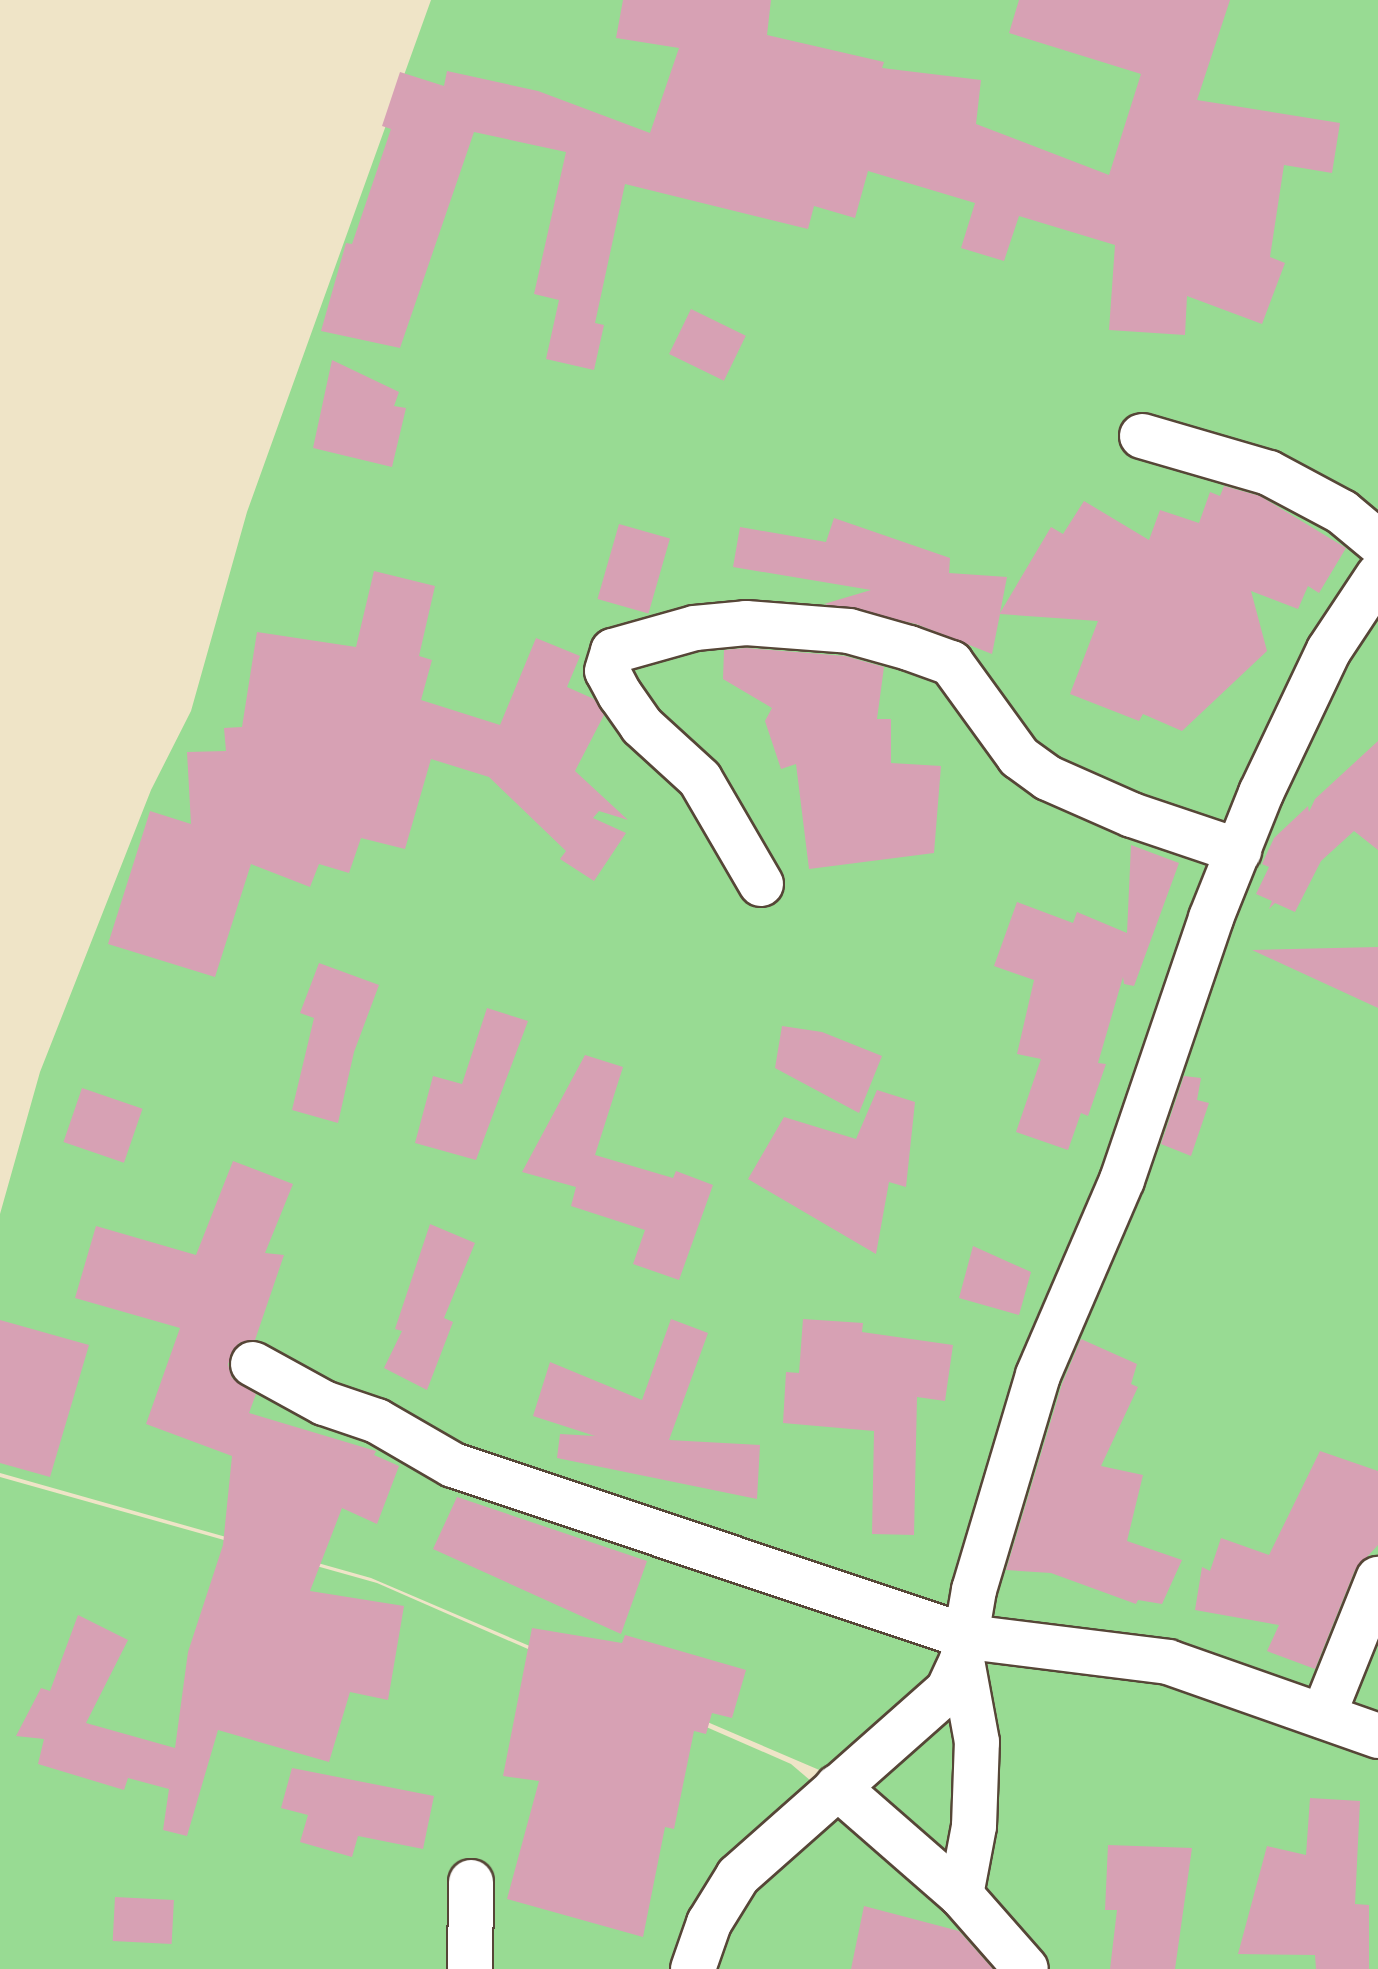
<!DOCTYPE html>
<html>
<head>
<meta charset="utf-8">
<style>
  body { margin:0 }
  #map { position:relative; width:1378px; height:1969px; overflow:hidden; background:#efe4c7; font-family:"IM FELL DW Pica",serif }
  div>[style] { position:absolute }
  .green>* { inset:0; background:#98db93 }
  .building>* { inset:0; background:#d7a1b4; transform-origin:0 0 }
  .roads { filter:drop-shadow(2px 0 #564637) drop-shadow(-2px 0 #564637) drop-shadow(0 2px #564637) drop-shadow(0 -2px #564637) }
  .minor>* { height:44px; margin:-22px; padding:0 22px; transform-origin:22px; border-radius:22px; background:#fff }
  span { translate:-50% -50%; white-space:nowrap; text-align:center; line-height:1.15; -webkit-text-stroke:7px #fbf7ec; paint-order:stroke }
</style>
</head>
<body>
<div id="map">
  <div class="green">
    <i style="clip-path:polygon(431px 0,1378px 0,1378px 1969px,1038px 1969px,824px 1772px,371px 1578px,0 1473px,0 1214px,40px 1072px,151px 790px,191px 711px,247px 512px)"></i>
    <i style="clip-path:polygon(0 1477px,377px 1583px,791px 1764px,939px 1890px,1010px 1969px,0 1969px)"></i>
  </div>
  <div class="building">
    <i style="clip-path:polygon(623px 0,771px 0,767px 35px,884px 62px,882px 68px,981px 80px,976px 124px,1109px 175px,1141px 74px,1009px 33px,1019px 0,1230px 0,1197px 100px,1340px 123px,1332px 173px,1284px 165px,1270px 257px,1285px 263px,1262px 324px,1187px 296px,1185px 335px,1109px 330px,1115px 245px,1019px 216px,1004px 261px,961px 248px,975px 203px,868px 171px,855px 218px,814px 206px,808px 229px,625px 184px,595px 323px,604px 325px,594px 370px,546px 359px,559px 300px,534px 294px,566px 152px,474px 132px,400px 348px,321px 331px,346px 243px,352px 244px,391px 129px,382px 126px,400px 72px,444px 86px,447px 71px,538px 91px,650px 133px,679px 48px,616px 38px)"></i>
    <i style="left:691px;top:309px;width:61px;height:50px;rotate:26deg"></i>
    <i style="clip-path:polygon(332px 360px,399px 392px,394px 406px,406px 408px,392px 467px,313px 448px)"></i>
    <i style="clip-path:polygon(1224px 486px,1260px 496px,1346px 548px,1319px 593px,1308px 586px,1298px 609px,1251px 591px,1267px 651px,1182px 731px,1143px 714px,1139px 721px,1070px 694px,1098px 621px,1000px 614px,992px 654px,916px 624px,824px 604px,871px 590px,733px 567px,740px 527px,826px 542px,834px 518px,950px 558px,949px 573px,1007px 577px,1000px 613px,1051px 527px,1063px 534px,1084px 501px,1149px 540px,1160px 510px,1199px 523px,1210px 492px,1220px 496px)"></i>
    <i style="left:619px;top:524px;width:53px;height:78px;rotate:16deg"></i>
    <i style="clip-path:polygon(374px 571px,435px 586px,419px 656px,432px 660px,421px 700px,500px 725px,536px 638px,580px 656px,567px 687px,594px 699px,604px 715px,575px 771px,628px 820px,599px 811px,593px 818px,626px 833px,594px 881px,560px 859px,566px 851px,489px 777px,431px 759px,405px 849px,361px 838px,349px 873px,319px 864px,310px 887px,251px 864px,215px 977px,108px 944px,150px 811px,191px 824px,187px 752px,226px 751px,224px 728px,242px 727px,257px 632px,356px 647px)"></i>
    <i style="clip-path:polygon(746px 648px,845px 656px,884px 667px,877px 719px,891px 719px,891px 763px,941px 766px,934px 853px,809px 869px,796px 764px,781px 769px,765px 721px,772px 708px,723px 679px,724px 650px)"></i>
    <i style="clip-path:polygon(1378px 741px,1378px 850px,1354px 831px,1321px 861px,1295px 912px,1275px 903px,1269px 909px,1272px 901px,1256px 894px,1269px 867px,1262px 864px,1274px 838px,1308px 806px,1309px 812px,1315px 799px)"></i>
    <i style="clip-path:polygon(1131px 845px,1179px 863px,1134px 986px,1124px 984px,1123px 977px,1098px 1063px,1106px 1064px,1088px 1116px,1081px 1113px,1068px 1150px,1016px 1132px,1041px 1059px,1017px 1054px,1034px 980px,994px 966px,1017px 902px,1073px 923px,1077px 912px,1127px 933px)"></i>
    <i style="clip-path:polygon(1378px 947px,1378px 1008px,1252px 950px)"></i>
    <i style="clip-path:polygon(319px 963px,379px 985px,354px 1052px,338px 1123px,292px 1110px,314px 1018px,300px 1013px)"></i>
    <i style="clip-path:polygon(487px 1008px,528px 1021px,476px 1160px,415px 1143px,433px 1076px,462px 1084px)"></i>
    <i style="clip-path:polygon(782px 1026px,822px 1032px,882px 1056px,859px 1113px,775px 1068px)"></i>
    <i style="clip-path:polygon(585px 1055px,623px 1067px,595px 1155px,673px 1178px,676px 1171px,713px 1185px,679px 1280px,633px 1264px,645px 1230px,571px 1206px,576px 1187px,522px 1172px)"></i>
    <i style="clip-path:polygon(1184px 1076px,1201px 1078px,1197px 1100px,1209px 1103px,1191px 1156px,1161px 1144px)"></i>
    <i style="left:82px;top:1088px;width:64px;height:57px;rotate:19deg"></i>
    <i style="clip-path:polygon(877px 1090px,915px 1102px,906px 1187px,889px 1182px,876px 1254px,748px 1179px,784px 1117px,856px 1139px)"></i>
    <i style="clip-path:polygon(233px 1161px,293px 1184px,265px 1253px,284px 1255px,255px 1340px,239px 1343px,228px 1364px,232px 1378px,256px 1394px,249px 1413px,376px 1451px,374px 1455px,399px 1466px,377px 1524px,342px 1508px,310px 1591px,404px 1606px,388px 1700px,350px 1692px,329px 1762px,218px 1730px,187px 1836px,163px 1830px,169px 1789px,128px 1778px,124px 1790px,38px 1764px,44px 1739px,16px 1736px,41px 1688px,50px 1691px,78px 1615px,128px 1640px,86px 1723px,175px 1748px,188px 1652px,223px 1545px,232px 1456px,146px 1424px,180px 1328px,75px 1298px,96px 1226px,196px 1255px)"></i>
    <i style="clip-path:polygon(430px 1224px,475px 1243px,444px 1318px,453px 1322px,427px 1390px,384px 1368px,402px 1331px,395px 1329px)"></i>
    <i style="clip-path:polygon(973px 1246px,1031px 1272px,1019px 1315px,959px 1298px)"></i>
    <i style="clip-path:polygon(671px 1319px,708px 1333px,669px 1440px,760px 1445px,757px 1499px,557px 1458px,560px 1434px,595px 1436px,533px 1416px,550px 1362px,642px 1400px)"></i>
    <i style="clip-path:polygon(803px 1319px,863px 1323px,862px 1332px,953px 1345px,945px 1401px,917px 1397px,914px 1535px,872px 1534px,874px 1431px,783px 1423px,786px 1372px,799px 1373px)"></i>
    <i style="clip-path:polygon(0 1320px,89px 1345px,50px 1477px,0 1463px)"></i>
    <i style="clip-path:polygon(1081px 1339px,1137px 1364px,1131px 1384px,1138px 1387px,1101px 1466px,1143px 1475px,1127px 1541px,1182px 1560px,1162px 1604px,1138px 1600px,1136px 1604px,1051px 1573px,1006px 1570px,1062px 1384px)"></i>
    <i style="clip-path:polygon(1320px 1451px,1378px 1471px,1378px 1545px,1355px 1570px,1315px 1669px,1267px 1651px,1279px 1625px,1195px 1610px,1202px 1567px,1210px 1571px,1221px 1538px,1269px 1555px)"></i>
    <i style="clip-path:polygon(457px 1497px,647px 1561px,621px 1634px,433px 1549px)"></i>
    <i style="clip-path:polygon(532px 1628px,622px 1643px,625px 1635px,746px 1670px,732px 1718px,712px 1713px,706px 1734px,694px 1731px,674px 1829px,665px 1827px,643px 1937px,507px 1899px,539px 1781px,503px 1776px)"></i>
    <i style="clip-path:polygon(292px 1768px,434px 1796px,423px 1849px,358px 1836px,352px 1857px,300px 1842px,308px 1815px,281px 1808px)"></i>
    <i style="clip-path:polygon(1310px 1798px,1360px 1801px,1355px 1904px,1369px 1905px,1369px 1969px,1316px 1969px,1315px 1955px,1238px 1954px,1267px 1846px,1306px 1855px)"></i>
    <i style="clip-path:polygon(1108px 1845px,1192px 1848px,1175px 1969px,1110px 1969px,1117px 1910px,1105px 1910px)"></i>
    <i style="left:115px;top:1897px;width:59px;height:44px;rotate:3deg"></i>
    <i style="clip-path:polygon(864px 1906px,959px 1931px,993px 1969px,851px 1969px)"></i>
  </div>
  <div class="roads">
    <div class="minor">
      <i style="left:1142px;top:436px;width:132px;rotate:16.2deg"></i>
      <i style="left:1269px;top:473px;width:83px;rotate:28.1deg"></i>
      <i style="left:1342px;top:512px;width:47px;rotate:39.8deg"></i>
      <i style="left:761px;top:884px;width:121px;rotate:-120.2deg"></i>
      <i style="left:700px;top:779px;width:79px;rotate:-137.6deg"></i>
      <i style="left:642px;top:726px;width:38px;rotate:-125deg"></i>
      <i style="left:620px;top:695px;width:27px;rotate:-118deg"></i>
      <i style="left:607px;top:671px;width:21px;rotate:-73deg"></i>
      <i style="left:613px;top:651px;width:85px;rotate:-15.7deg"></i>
      <i style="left:695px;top:628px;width:51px;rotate:-5.6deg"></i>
      <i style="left:746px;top:623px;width:103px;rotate:4.4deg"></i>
      <i style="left:849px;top:631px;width:62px;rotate:15.8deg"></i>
      <i style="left:909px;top:648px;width:45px;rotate:19.7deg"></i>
      <i style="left:951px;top:663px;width:116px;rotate:54.1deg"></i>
      <i style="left:1019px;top:757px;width:36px;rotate:36deg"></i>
      <i style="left:1048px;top:778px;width:92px;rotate:23.8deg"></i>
      <i style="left:1132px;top:815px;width:113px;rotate:18.6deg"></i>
      <i style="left:253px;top:1364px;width:81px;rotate:28.8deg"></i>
      <i style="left:324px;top:1403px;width:56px;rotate:18.8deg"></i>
      <i style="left:377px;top:1421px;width:88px;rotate:30.1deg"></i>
      <i style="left:453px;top:1465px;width:543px;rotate:18.47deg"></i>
      <i style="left:968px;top:1637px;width:202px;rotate:7.1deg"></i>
      <i style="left:1168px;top:1662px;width:223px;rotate:19.4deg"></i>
      <i style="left:1323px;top:1716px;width:148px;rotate:-68.1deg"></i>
      <i style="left:837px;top:1787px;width:164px;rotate:41.1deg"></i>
      <i style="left:961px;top:1895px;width:98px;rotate:48.7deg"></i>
      <i style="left:961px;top:1895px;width:70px;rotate:-79.3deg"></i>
      <i style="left:974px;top:1826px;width:84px;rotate:-88deg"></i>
      <i style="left:977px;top:1742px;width:83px;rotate:-100.4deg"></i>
      <i style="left:470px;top:1969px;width:87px;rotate:-89.3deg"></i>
      <i style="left:693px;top:1969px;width:49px;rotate:-70.8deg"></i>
      <i style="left:709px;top:1923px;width:55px;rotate:-58.3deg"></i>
      <i style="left:738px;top:1876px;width:281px;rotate:-41.5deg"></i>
      <i style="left:948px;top:1690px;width:33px;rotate:-65deg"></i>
      <i style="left:962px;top:1660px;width:71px;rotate:-80.3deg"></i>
      <i style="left:974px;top:1590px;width:224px;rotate:-73.4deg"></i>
      <i style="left:1038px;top:1375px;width:212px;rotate:-66.7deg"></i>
      <i style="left:1122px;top:1180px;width:277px;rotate:-71.2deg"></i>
      <i style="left:1211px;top:918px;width:135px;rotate:-68.2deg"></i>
      <i style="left:1261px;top:793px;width:158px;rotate:-64.6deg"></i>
      <i style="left:1329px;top:650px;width:89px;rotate:-56.5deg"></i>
    </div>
  </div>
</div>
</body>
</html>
